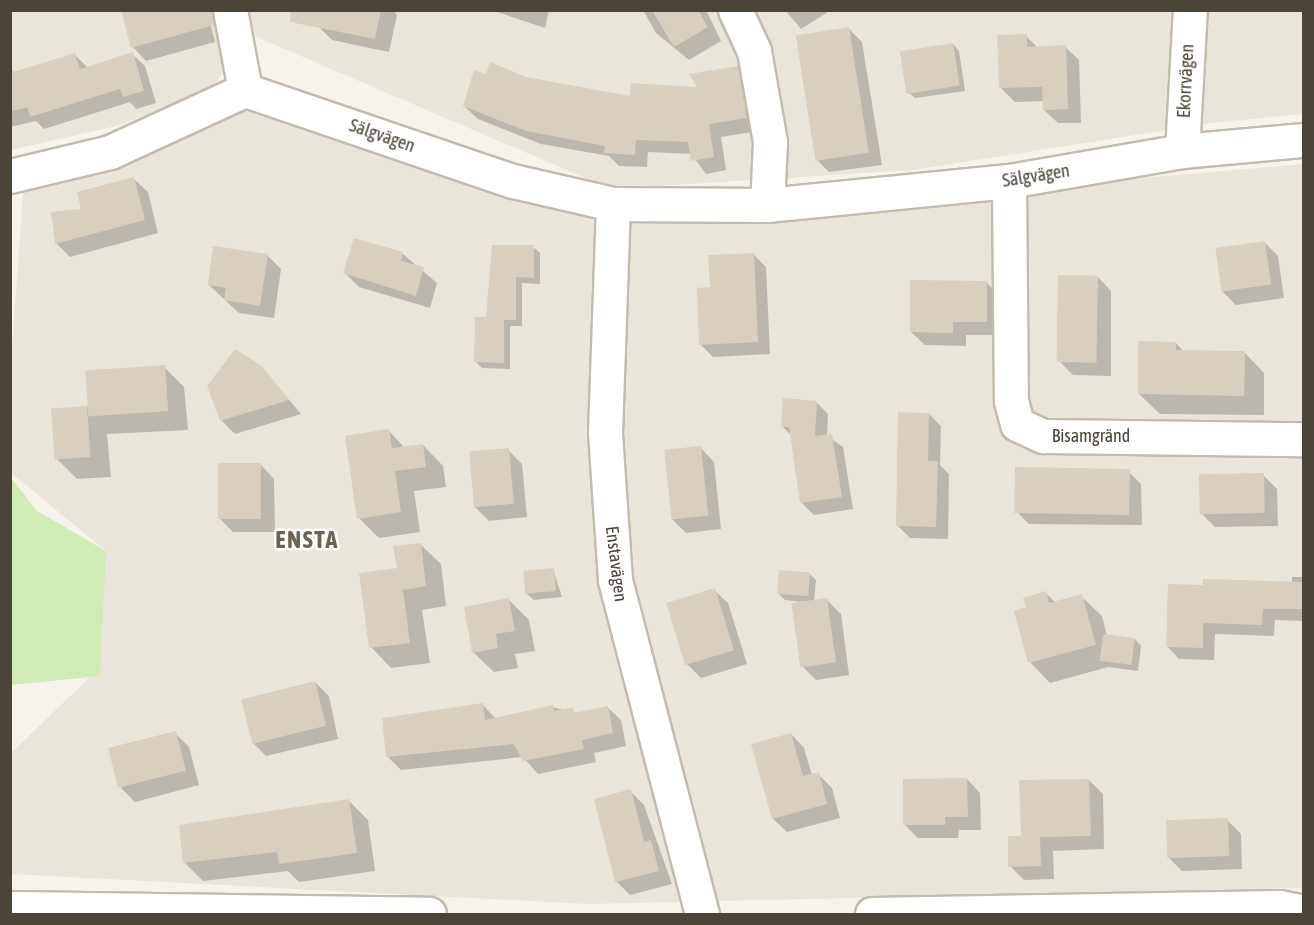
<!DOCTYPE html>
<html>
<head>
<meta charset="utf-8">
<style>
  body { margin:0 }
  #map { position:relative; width:1314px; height:925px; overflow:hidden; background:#f6f3ec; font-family:"Asap Condensed",sans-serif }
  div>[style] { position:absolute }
  .residential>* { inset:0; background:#eae5da }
  .green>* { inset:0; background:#d2eab5 }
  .shadow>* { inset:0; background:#0003 }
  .building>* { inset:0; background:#d8cfc1; transform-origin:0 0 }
  .roads { filter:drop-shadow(2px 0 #c2bbae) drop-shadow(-2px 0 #c2bbae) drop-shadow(0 2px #c2bbae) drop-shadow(0 -2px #c2bbae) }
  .minor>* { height:33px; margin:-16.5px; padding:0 16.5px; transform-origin:16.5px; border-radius:16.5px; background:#fff }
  span { translate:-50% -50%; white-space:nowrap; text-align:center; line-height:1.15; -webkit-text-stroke:5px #fff; paint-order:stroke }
  .street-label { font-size:18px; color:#4b4439 }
  .district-label { font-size:24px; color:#6e6250; font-weight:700; letter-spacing:1.5px }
  .frame { position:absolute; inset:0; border:12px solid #4b4439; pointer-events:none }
</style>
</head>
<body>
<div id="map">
  <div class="residential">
    <i style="clip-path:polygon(10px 11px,1303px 11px,1303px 114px,1212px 123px,913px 170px,611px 189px,247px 33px,213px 88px,120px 125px,11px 150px)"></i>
    <i style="clip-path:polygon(238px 109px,627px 223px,1303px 164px,1303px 888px,588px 904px,11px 874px,11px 753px,94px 673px,105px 550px,11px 473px,11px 362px,23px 193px)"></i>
  </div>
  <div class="green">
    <i style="clip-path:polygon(11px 478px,37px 511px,106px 551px,100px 676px,11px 685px)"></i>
  </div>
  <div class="shadow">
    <i style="clip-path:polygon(207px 10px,215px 42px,146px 61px,133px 47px)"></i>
    <i style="clip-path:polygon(322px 10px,393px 10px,397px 15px,389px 52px,332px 40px,319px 27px)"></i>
    <i style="clip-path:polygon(491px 10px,549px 10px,545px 28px)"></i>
    <i style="clip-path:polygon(643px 10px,706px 10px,721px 41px,689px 60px,656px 33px)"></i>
    <i style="clip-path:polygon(785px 10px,831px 10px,801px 29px)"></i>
    <i style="clip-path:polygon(848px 28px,862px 42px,882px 165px,829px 172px,815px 158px)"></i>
    <i style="clip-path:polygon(1026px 36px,1038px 48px,1065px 47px,1079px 60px,1081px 123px,1058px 123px,1044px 110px,1044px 101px,1015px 102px,1001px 88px)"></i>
    <i style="clip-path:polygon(953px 44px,959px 51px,965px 91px,915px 98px,908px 92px)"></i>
    <i style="clip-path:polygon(132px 54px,145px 66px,156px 103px,136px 109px,130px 102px,44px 129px,36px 121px,10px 127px,10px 69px,15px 73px,75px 55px,88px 68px)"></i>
    <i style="clip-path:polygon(737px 68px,750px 81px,759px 131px,721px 137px,726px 170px,706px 174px,691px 154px,648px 152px,647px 167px,619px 166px,609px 156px,541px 144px,478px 119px,464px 106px,487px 76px,631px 98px,700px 89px)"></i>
    <i style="clip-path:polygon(134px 179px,148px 192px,158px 233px,70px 257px,56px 243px,83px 210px)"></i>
    <i style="clip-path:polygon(1264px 242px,1278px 256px,1284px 298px,1236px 305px,1222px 291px)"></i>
    <i style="clip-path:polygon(533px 247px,540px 253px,540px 284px,522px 283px,522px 326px,510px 326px,510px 369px,482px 368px,476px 362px,487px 318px)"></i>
    <i style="clip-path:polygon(403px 254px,437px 283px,430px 308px,359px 287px,345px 273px)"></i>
    <i style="clip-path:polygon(753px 254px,766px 267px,770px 354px,713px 357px,700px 344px)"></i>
    <i style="clip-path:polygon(267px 255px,281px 269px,274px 318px,239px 313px,209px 285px)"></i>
    <i style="clip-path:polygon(1098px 277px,1111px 291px,1111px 376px,1073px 375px,1059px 361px)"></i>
    <i style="clip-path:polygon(986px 282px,1000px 296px,1000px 335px,966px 335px,966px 346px,925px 345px,911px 332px)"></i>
    <i style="clip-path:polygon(1176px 343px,1184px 352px,1244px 352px,1264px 373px,1264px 415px,1160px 414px,1139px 394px)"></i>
    <i style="clip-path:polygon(164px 367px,184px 387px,188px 430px,107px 434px,111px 477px,77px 479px,57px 459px,86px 408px)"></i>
    <i style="clip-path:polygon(261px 367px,301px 414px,235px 434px,221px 420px)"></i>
    <i style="clip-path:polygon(816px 402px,828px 414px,827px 436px,843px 447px,853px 509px,814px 515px,802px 503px,792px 436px,782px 426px)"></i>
    <i style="clip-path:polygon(929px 414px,941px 426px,940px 465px,949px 474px,948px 539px,910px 538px,898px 526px)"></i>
    <i style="clip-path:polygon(389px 431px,405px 448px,423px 445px,443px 466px,446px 487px,414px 491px,420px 532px,379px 538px,359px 518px)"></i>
    <i style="clip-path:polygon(701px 448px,714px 462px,721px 529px,686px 533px,672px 519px)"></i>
    <i style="clip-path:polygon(508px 450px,522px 464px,527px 517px,489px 521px,475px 507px)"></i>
    <i style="clip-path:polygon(261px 465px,274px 479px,275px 532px,233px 532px,219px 518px)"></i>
    <i style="clip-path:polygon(1129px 472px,1141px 484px,1142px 525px,1029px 524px,1017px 512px)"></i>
    <i style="clip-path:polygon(1263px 475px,1277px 489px,1278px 526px,1215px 527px,1202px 514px)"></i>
    <i style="clip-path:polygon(420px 544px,441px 564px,446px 606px,422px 610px,430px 663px,391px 668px,371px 647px,398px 570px)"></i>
    <i style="clip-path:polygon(553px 569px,562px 597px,534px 600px,527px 594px)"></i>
    <i style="clip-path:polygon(809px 573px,816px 580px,814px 602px,827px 600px,841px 614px,849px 675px,816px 680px,802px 666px,804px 602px,785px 600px,779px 594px)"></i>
    <i style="clip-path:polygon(1292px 577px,1304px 577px,1304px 621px,1275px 620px,1274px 636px,1215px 634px,1214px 660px,1179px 659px,1167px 646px,1204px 587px,1292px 583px)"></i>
    <i style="clip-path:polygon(714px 590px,728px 603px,747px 664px,701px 678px,687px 664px)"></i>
    <i style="clip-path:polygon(1046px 593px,1056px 603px,1081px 596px,1102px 616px,1107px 636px,1135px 639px,1141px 646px,1138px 671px,1108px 667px,1050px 683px,1030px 662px,1028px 608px)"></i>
    <i style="clip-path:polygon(509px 600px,529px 620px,535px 651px,515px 654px,518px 668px,494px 672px,473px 652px)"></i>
    <i style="clip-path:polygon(315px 682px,329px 696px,338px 739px,266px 756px,252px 742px)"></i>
    <i style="clip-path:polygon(482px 704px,496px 719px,552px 707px,577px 713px,607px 707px,621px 720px,626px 746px,594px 753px,596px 762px,538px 774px,523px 757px,401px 770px,388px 757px)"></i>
    <i style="clip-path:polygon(175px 733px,189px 747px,199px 785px,135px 802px,121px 788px)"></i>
    <i style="clip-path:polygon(791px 734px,804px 748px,812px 775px,818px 774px,832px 788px,840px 818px,787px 832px,773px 819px)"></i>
    <i style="clip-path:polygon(967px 779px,980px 793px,981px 830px,959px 830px,958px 838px,918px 838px,905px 825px)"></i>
    <i style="clip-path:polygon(1089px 780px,1103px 794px,1104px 849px,1053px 851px,1054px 879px,1024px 880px,1010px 866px,1022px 837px)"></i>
    <i style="clip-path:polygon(630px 791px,644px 805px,672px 884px,630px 895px,616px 881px)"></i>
    <i style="clip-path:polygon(349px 801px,368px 820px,375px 871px,299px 882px,288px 871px,203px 881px,184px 862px)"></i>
    <i style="clip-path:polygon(1227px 820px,1241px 834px,1242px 869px,1182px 871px,1168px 857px)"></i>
  </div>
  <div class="building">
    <i style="clip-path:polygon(121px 10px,212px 10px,214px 25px,131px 48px)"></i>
    <i style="clip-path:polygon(291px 10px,381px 10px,375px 39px,290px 22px)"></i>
    <i style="clip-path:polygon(652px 10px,698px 10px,708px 27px,674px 47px)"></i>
    <i style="left:849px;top:27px;width:127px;height:54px;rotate:81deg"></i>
    <i style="clip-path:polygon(1027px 34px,1027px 47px,1066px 45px,1068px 109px,1043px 110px,1042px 87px,999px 88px,997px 35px)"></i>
    <i style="left:953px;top:43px;width:43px;height:54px;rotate:81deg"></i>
    <i style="clip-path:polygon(133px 52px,144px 91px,123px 97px,120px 89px,30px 117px,27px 107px,10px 112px,10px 73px,75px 53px,80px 69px)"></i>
    <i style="clip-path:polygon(490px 62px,526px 77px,630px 96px,631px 83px,697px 87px,689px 74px,738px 66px,747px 118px,709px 124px,714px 157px,691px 161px,688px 142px,636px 140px,635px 155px,604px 153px,605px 146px,526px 131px,463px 106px,474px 70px,486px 74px)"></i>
    <i style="clip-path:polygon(134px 177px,145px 220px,55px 244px,51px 212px,81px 209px,77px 192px)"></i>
    <i style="clip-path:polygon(354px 238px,403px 252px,401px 261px,424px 267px,416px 296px,343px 273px)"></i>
    <i style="left:1265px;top:241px;width:44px;height:50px;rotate:82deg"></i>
    <i style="clip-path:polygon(492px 245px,534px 245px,534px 278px,516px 277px,516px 320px,504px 320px,504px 363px,474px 362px,475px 317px,486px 317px)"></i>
    <i style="clip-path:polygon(213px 246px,268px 254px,260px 306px,224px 300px,226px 288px,208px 285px)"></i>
    <i style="clip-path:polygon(754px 253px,758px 342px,699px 345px,697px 288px,710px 287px,708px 255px)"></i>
    <i style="left:1058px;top:275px;width:40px;height:87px;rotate:1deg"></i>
    <i style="clip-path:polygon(910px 280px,987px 281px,987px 322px,953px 322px,953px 333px,910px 332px)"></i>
    <i style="clip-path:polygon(1138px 341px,1176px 342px,1176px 350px,1245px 351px,1244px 396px,1138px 394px)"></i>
    <i style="clip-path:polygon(235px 349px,262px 366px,289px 400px,220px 421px,207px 386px)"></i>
    <i style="left:165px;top:365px;width:46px;height:80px;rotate:86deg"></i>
    <i style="clip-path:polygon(783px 398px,817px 401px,815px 436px,832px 434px,842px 497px,800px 503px,789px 427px,781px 427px)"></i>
    <i style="left:87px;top:406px;width:51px;height:36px;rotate:86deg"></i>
    <i style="clip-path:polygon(898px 412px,929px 413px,928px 461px,938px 461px,936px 527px,896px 526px)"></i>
    <i style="clip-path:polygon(389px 429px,392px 448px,423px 444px,426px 467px,395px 471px,401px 512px,357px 519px,345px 436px)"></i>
    <i style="left:701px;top:446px;width:70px;height:37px;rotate:84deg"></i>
    <i style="left:509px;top:448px;width:56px;height:40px;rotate:85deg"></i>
    <i style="left:218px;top:463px;width:43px;height:56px"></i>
    <i style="left:1015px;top:467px;width:115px;height:46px;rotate:1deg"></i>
    <i style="left:1264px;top:473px;width:40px;height:65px;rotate:89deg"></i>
    <i style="clip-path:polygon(421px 543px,426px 586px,403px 590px,410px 643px,369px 648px,359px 573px,397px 568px,393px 546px)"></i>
    <i style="left:554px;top:568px;width:23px;height:31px;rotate:85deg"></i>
    <i style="left:779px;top:570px;width:31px;height:24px;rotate:4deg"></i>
    <i style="clip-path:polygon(1203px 579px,1304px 582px,1304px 609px,1263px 609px,1262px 625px,1203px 623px,1203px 648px,1166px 647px,1168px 584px,1203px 585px)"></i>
    <i style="left:715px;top:588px;width:65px;height:51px;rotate:73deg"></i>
    <i style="clip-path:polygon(1046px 591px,1049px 603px,1082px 594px,1096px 645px,1028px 663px,1014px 611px,1026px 607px,1023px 598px)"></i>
    <i style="clip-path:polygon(509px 598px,515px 631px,496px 634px,498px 648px,472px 653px,464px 607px)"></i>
    <i style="left:827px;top:598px;width:65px;height:36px;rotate:82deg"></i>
    <i style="left:1103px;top:634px;width:32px;height:27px;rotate:7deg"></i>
    <i style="left:315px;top:681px;width:46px;height:76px;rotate:76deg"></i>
    <i style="clip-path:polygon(483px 703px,485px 720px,553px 705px,554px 711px,573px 707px,574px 713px,608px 706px,613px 733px,582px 740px,584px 749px,523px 761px,514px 744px,386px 757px,382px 718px)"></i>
    <i style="left:176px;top:731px;width:41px;height:70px;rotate:76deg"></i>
    <i style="clip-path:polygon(791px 733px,803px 776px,819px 772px,827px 804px,772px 819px,751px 744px)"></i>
    <i style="clip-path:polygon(967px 778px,968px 817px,945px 817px,945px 825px,903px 825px,903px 779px)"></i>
    <i style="clip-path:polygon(1089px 779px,1091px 836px,1040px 837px,1041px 866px,1008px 867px,1008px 836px,1021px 836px,1019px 780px)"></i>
    <i style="clip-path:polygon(631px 789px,644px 842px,651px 840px,659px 871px,615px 882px,594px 799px)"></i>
    <i style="clip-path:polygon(349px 799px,357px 853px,279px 864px,277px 852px,183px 863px,179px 825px)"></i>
    <i style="left:1228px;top:818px;width:38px;height:62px;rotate:88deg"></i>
  </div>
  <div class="roads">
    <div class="minor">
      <i style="left:230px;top:10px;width:81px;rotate:79.4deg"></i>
      <i style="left:735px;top:10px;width:45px;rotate:65.1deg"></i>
      <i style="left:754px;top:51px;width:92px;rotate:80deg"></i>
      <i style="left:770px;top:142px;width:63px;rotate:92.7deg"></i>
      <i style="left:1182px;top:151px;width:141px;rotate:-86.8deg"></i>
      <i style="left:10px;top:176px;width:103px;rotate:-13.5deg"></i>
      <i style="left:110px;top:152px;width:149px;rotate:-24.7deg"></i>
      <i style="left:245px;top:90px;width:283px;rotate:18.8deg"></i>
      <i style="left:513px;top:181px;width:103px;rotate:13deg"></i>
      <i style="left:613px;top:204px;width:154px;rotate:0.4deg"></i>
      <i style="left:767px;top:205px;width:243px;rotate:-5.7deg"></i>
      <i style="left:1009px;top:181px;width:176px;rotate:-9.8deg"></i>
      <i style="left:1182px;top:151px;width:122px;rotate:-5.2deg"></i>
      <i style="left:1009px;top:181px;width:220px;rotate:89.5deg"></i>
      <i style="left:1011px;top:401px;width:24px;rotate:75deg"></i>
      <i style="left:1017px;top:424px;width:29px;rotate:25deg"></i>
      <i style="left:1043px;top:436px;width:261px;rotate:0.7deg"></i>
      <i style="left:613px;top:204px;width:229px;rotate:92deg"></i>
      <i style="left:605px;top:433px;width:147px;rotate:86.1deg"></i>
      <i style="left:615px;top:580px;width:345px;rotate:75.4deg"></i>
      <i style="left:10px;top:908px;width:419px;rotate:0.8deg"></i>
      <i style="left:872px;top:914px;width:407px;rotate:-1deg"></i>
      <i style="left:1279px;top:907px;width:25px;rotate:11deg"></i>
    </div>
  </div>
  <div class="street-label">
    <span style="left:1186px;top:81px;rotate:-87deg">Ekorrvägen</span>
    <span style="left:382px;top:136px;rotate:19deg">Sälgvägen</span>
    <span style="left:1036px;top:176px;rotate:-9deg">Sälgvägen</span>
    <span style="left:1091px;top:436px">Bisamgränd</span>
    <span style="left:616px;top:564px;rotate:83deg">Enstavägen</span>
  </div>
  <div class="district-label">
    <span style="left:307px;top:540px">ENSTA</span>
  </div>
  <div class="frame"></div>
</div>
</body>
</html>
